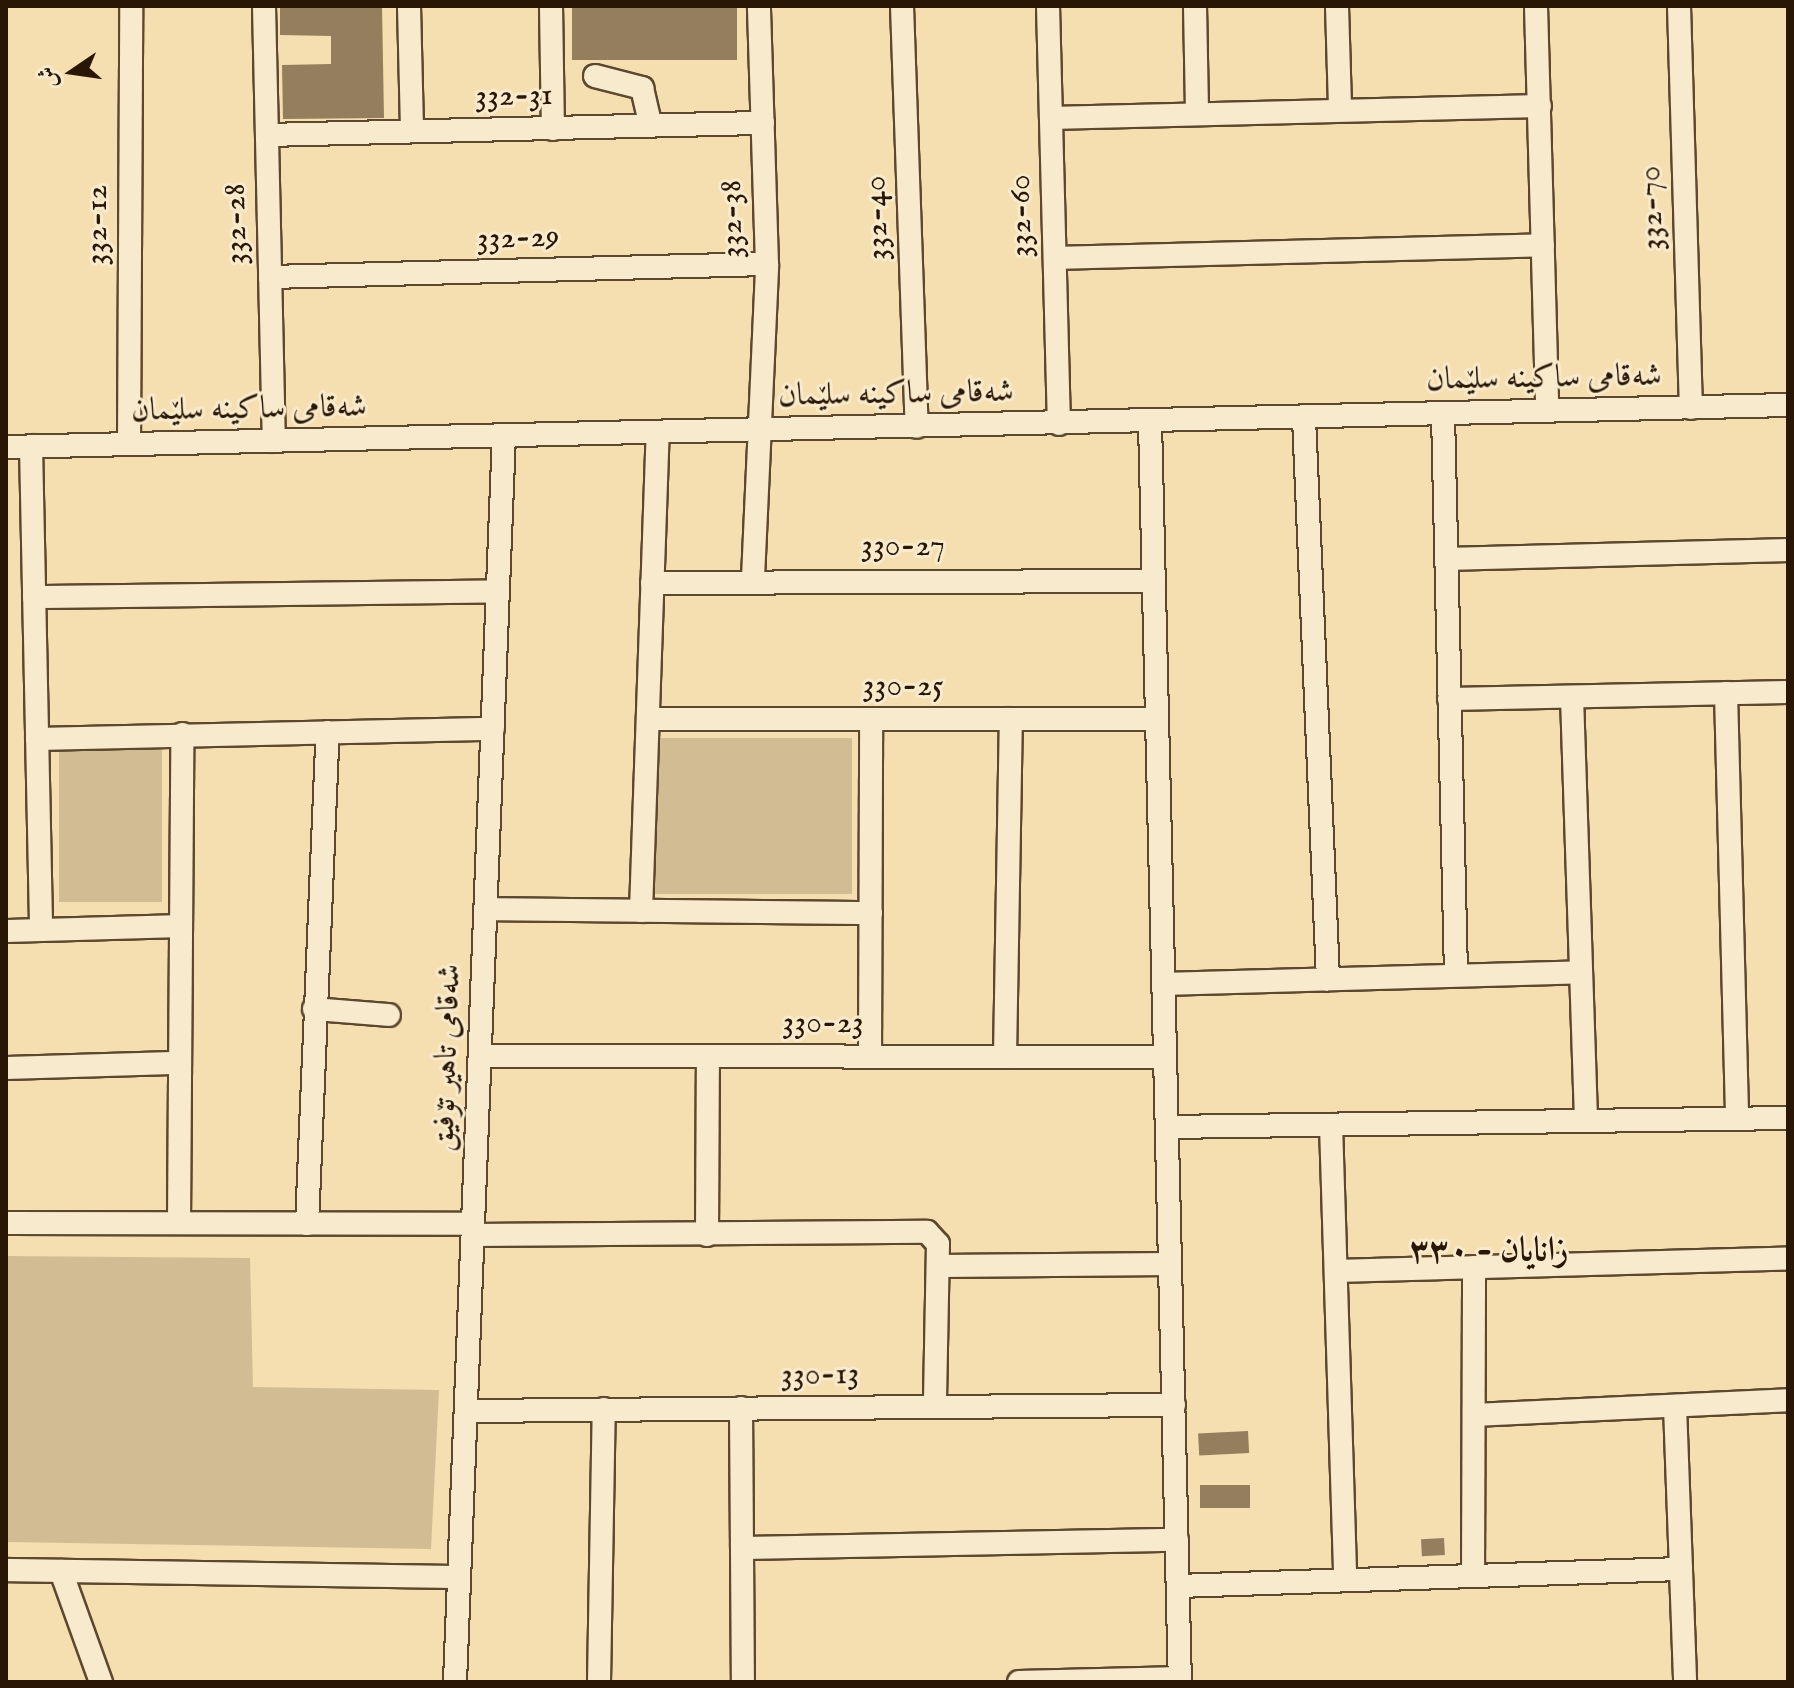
<!DOCTYPE html>
<html>
<head>
<meta charset="utf-8">
<style>
  body { margin:0 }
  #map { position:relative; width:1794px; height:1688px; overflow:hidden; background:#f5deb0; font-family:"IM FELL English",Amiri,serif }
  div>[style] { position:absolute }
  .green>* { inset:0; background:#d2bc93; transform-origin:0 0 }
  .building>* { inset:0; background:#947e5d; transform-origin:0 0 }
  .roads { filter:drop-shadow(2px 0 #5d482f) drop-shadow(-2px 0 #5d482f) drop-shadow(0 2px #5d482f) drop-shadow(0 -2px #5d482f) }
  .minor>* { height:22px; margin:-11px; padding:0 11px; transform-origin:11px; border-radius:11px; background:#f8eacc }
  span { translate:-50% -50%; white-space:nowrap; text-align:center; line-height:1.15; -webkit-text-stroke:6px #f8eacc; paint-order:stroke }
  .street-label { font-size:32px; color:#2a1604 }
  .neighbourhood-label { font-size:34px; color:#2a1604; font-weight:700 }
  .frame { position:absolute; inset:0; border:8px solid #2a1604; pointer-events:none }
  .north { position:absolute; left:32px; top:32px; width:80px; height:80px; -webkit-text-stroke:6px #f8eacc; paint-order:stroke; rotate:257deg; font-size:22px; font-weight:700; line-height:32px; text-align:center; color:#2a1604 }
  .north::after { content:''; display:block; margin:auto; width:28px; height:36px; background:#2a1604; clip-path:polygon(50% 0,100% 100%,50% 72%,0 100%) }
</style>
</head>
<body>
<div id="map">
  <div class="green">
    <i style="left:852px;top:738px;width:156px;height:199px;rotate:90deg"></i>
    <i style="left:162px;top:745px;width:157px;height:103px;rotate:90deg"></i>
    <i style="clip-path:polygon(6px 1256px,250px 1258px,253px 1387px,439px 1390px,431px 1549px,6px 1542px)"></i>
  </div>
  <div class="building">
    <i style="clip-path:polygon(280px 6px,382px 6px,384px 118px,283px 119px,282px 65px,331px 64px,331px 36px,280px 35px)"></i>
    <i style="left:572px;top:6px;width:165px;height:54px"></i>
    <i style="left:1248px;top:1431px;width:22px;height:50px;rotate:87deg"></i>
    <i style="left:1250px;top:1485px;width:23px;height:50px;rotate:90deg"></i>
    <i style="left:1444px;top:1538px;width:17px;height:23px;rotate:87deg"></i>
  </div>
  <div class="roads">
    <div class="minor">
      <i style="left:264px;top:6px;width:435px;rotate:88.7deg"></i>
      <i style="left:409px;top:6px;width:125px;rotate:88.6deg"></i>
      <i style="left:551px;top:6px;width:123px;rotate:89.1deg"></i>
      <i style="left:902px;top:6px;width:421px;rotate:88deg"></i>
      <i style="left:1048px;top:6px;width:418px;rotate:88.5deg"></i>
      <i style="left:1195px;top:6px;width:107px;rotate:88.9deg"></i>
      <i style="left:1337px;top:6px;width:104px;rotate:88.3deg"></i>
      <i style="left:1536px;top:6px;width:405px;rotate:88.4deg"></i>
      <i style="left:1679px;top:6px;width:402px;rotate:88.3deg"></i>
      <i style="left:595px;top:76px;width:49px;rotate:14.3deg"></i>
      <i style="left:642px;top:88px;width:39px;rotate:77deg"></i>
      <i style="left:1051px;top:118px;width:489px;rotate:-1.4deg"></i>
      <i style="left:267px;top:135px;width:496px;rotate:-1.4deg"></i>
      <i style="left:1055px;top:258px;width:488px;rotate:-1.5deg"></i>
      <i style="left:270px;top:277px;width:497px;rotate:-1.5deg"></i>
      <i style="left:1443px;top:414px;width:561px;rotate:88.67deg"></i>
      <i style="left:1304px;top:418px;width:562px;rotate:87.55deg"></i>
      <i style="left:1150px;top:422px;width:1260px;rotate:88.64deg"></i>
      <i style="left:129px;top:444px;width:438px;rotate:-89.7deg"></i>
      <i style="left:31px;top:446px;width:484px;rotate:88.8deg"></i>
      <i style="left:6px;top:447px;width:1782px;rotate:-1.35deg"></i>
      <i style="left:1447px;top:559px;width:341px;rotate:-1.5deg"></i>
      <i style="left:753px;top:578px;width:314px;rotate:-87.4deg"></i>
      <i style="left:767px;top:264px;width:258px;rotate:-91.8deg"></i>
      <i style="left:652px;top:583px;width:502px;rotate:-0.23deg"></i>
      <i style="left:34px;top:597px;width:464px;rotate:-0.7deg"></i>
      <i style="left:1726px;top:693px;width:426px;rotate:88.5deg"></i>
      <i style="left:1572px;top:697px;width:424px;rotate:88.1deg"></i>
      <i style="left:1449px;top:699px;width:339px;rotate:-1.2deg"></i>
      <i style="left:648px;top:719px;width:509px"></i>
      <i style="left:37px;top:739px;width:456px;rotate:-1.3deg"></i>
      <i style="left:486px;top:909px;width:385px;rotate:0.6deg"></i>
      <i style="left:641px;top:911px;width:478px;rotate:-88deg"></i>
      <i style="left:6px;top:931px;width:174px;rotate:-1.6deg"></i>
      <i style="left:1164px;top:984px;width:417px;rotate:-1.6deg"></i>
      <i style="left:314px;top:1009px;width:75px;rotate:4.6deg"></i>
      <i style="left:480px;top:1056px;width:685px;rotate:0.08deg"></i>
      <i style="left:870px;top:1056px;width:337px;rotate:-89.8deg"></i>
      <i style="left:1005px;top:1056px;width:337px;rotate:-89deg"></i>
      <i style="left:6px;top:1068px;width:172px;rotate:-1.7deg"></i>
      <i style="left:1331px;top:1125px;width:454px;rotate:88.2deg"></i>
      <i style="left:1167px;top:1127px;width:621px;rotate:-0.83deg"></i>
      <i style="left:6px;top:1223px;width:467px;rotate:0.1deg"></i>
      <i style="left:179px;top:1223px;width:489px;rotate:-89.6deg"></i>
      <i style="left:307px;top:1224px;width:492px;rotate:-87.6deg"></i>
      <i style="left:473px;top:1235px;width:454px;rotate:-0.4deg"></i>
      <i style="left:927px;top:1232px;width:16px;rotate:47deg"></i>
      <i style="left:938px;top:1244px;width:163px;rotate:91.1deg"></i>
      <i style="left:707px;top:1235px;width:179px;rotate:-89.7deg"></i>
      <i style="left:939px;top:1266px;width:231px;rotate:-0.5deg"></i>
      <i style="left:1336px;top:1271px;width:452px;rotate:-1.6deg"></i>
      <i style="left:1675px;top:1406px;width:276px;rotate:87.9deg"></i>
      <i style="left:741px;top:1408px;width:274px;rotate:89.6deg"></i>
      <i style="left:466px;top:1411px;width:708px;rotate:-0.49deg"></i>
      <i style="left:1474px;top:1415px;width:314px;rotate:-2.7deg"></i>
      <i style="left:742px;top:1548px;width:435px;rotate:-1.1deg"></i>
      <i style="left:6px;top:1570px;width:453px;rotate:0.9deg"></i>
      <i style="left:61px;top:1571px;width:118px;rotate:70.2deg"></i>
      <i style="left:1473px;top:1576px;width:309px;rotate:-89.8deg"></i>
      <i style="left:1178px;top:1586px;width:503px;rotate:-1.94deg"></i>
      <i style="left:455px;top:1682px;width:1246px;rotate:-87.75deg"></i>
      <i style="left:599px;top:1682px;width:273px;rotate:-89deg"></i>
      <i style="left:1019px;top:1682px;width:161px;rotate:-1.4deg"></i>
    </div>
  </div>
  <div class="street-label">
    <span style="left:514px;top:97px;rotate:-1deg">332-31</span>
    <span style="left:1653px;top:208px;rotate:-92deg">332-70</span>
    <span style="left:1022px;top:216px;rotate:-91deg">332-60</span>
    <span style="left:878px;top:218px;rotate:-92deg">332-40</span>
    <span style="left:733px;top:219px;rotate:-91deg">332-38</span>
    <span style="left:237px;top:224px;rotate:-91deg">332-28</span>
    <span style="left:98px;top:225px;rotate:-90deg">332-12</span>
    <span style="left:518px;top:239px;rotate:-2deg">332-29</span>
    <span style="left:1544px;top:379px;rotate:-1deg">شەقامی ساکینە سلێمان</span>
    <span style="left:896px;top:395px;rotate:-1deg">شەقامی ساکینە سلێمان</span>
    <span style="left:249px;top:410px;rotate:-1deg">شەقامی ساکینە سلێمان</span>
    <span style="left:903px;top:547px">330-27</span>
    <span style="left:903px;top:687px">330-25</span>
    <span style="left:823px;top:1024px">330-23</span>
    <span style="left:448px;top:1058px;rotate:-88deg">شەقامی تاهیر تۆفیق</span>
    <span style="left:820px;top:1376px;rotate:-1deg">330-13</span>
  </div>
  <div class="neighbourhood-label">
    <span style="left:1489px;top:1251px">زانایان - ٣٣٠</span>
  </div>
  <div class="frame"></div>
  <div class="north">ش</div>
</div>
</body>
</html>
